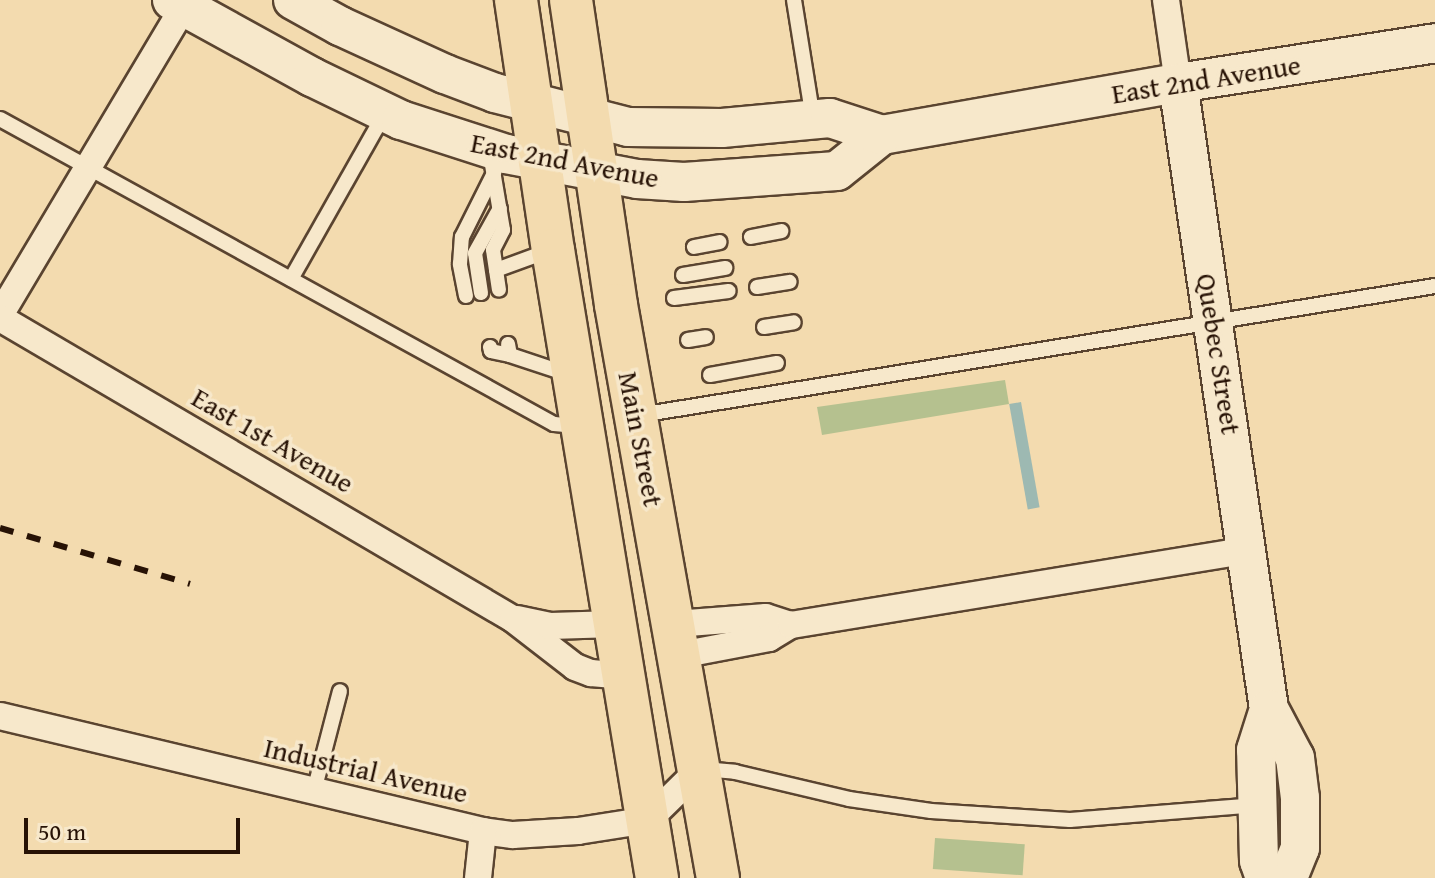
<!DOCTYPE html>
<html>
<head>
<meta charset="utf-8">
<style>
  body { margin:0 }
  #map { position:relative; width:1435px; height:878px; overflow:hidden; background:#f3dbaf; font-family:"Gentium Book Plus",serif }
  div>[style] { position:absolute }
  .green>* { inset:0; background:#b5c18f; transform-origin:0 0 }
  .water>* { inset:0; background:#9db9b2; transform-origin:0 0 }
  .roads { filter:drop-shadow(2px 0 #5a4430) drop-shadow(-2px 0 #5a4430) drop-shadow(0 2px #5a4430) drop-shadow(0 -2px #5a4430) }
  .lane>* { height:14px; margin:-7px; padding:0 7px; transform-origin:7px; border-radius:7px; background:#f7e8cb }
  .street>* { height:26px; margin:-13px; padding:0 13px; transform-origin:13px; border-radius:13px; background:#f7e8cb }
  .secondary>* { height:38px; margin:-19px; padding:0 19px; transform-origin:19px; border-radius:19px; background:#f7e8cb }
  .primary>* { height:42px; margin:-21px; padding:0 21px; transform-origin:21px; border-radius:21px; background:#f3dbaf }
  .rail>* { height:6px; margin-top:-3px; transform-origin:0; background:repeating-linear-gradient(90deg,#271205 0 14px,transparent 0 28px) }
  span { translate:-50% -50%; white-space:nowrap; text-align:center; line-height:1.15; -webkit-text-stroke:7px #f7e8cb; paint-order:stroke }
  .street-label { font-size:28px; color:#271205 }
  .scale { position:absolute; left:24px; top:818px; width:216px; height:36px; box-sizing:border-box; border:4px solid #271205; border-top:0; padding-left:10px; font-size:24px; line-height:28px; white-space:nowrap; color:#271205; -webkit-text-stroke:6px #f7e8cb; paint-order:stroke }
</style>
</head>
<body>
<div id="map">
  <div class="green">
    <i style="clip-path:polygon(1005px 380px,1009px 404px,822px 435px,817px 407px)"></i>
    <i style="left:935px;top:838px;width:90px;height:31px;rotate:4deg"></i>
  </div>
  <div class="water">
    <i style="left:1021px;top:402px;width:107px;height:12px;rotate:80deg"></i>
  </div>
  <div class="roads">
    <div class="lane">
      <i style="left:794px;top:0;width:120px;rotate:80.9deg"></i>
      <i style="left:0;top:119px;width:632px;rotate:28.83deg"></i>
      <i style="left:554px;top:424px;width:23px;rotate:5deg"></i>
      <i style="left:490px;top:153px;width:78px;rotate:80.4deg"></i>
      <i style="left:503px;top:230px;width:22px;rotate:117deg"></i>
      <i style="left:493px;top:250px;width:40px;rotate:81.5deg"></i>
      <i style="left:751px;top:237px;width:31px;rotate:-11deg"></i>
      <i style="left:694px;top:247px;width:26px;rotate:-11deg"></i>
      <i style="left:496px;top:270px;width:55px;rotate:-20.1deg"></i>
      <i style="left:683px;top:275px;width:43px;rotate:-9.5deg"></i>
      <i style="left:291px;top:279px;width:191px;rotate:-60.5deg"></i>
      <i style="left:757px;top:287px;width:33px;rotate:-9deg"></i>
      <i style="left:481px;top:293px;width:40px;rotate:-98.5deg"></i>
      <i style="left:475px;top:253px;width:51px;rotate:-60.9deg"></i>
      <i style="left:466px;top:296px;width:33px;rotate:-101deg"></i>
      <i style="left:460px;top:264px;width:27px;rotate:-86deg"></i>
      <i style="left:462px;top:237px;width:72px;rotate:-63.4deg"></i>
      <i style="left:674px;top:298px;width:55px;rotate:-7.3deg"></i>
      <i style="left:764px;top:327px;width:30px;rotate:-9deg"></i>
      <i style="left:688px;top:340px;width:18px;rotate:-9deg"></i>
      <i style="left:508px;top:344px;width:11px;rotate:80deg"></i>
      <i style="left:510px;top:355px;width:60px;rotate:18.4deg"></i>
      <i style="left:490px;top:347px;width:4px;rotate:76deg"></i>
      <i style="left:491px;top:351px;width:19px;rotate:12deg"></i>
      <i style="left:710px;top:375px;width:68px;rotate:-10.2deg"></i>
      <i style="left:640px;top:415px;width:805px;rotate:-9.22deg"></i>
      <i style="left:703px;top:769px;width:32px;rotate:5deg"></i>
      <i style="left:735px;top:772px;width:117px;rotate:13.3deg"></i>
      <i style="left:849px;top:799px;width:83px;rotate:8.3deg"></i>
      <i style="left:931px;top:811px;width:139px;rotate:3.7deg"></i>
      <i style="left:1070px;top:820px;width:188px;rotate:-4.6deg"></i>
      <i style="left:314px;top:791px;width:103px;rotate:-75.4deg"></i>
    </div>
    <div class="street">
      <i style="left:1166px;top:0;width:84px;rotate:81.8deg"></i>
      <i style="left:0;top:315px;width:367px;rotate:-59.2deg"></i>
      <i style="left:0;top:318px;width:595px;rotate:30.4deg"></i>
      <i style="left:513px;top:619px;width:78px;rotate:37.7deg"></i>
      <i style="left:575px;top:667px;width:17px;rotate:21deg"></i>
      <i style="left:591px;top:673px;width:34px;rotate:5deg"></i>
      <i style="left:517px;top:619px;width:34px;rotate:12deg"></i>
      <i style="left:550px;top:626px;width:66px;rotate:-1.7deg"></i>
      <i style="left:675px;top:624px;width:91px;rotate:-4.4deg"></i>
      <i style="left:766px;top:617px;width:26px;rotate:18deg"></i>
      <i style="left:680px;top:655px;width:91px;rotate:-10.8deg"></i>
      <i style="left:769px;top:638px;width:26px;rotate:-31deg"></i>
      <i style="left:791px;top:625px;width:463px;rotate:-9.3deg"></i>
      <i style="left:0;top:716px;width:497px;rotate:13.4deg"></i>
      <i style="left:483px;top:831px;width:30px;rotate:8deg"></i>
      <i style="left:513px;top:835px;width:65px;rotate:-3.5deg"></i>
      <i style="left:578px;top:831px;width:71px;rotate:-8.9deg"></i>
      <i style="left:648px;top:820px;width:74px;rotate:-44.5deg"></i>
      <i style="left:478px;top:878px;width:47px;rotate:-83.9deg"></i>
    </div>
    <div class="secondary">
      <i style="left:172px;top:0;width:160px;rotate:28.8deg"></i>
      <i style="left:312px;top:77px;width:99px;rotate:25.8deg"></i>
      <i style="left:401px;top:120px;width:110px;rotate:17.9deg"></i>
      <i style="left:506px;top:154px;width:133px;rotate:10.8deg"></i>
      <i style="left:637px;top:179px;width:47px;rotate:3.7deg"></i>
      <i style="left:684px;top:182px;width:153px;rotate:-4.1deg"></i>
      <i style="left:837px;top:171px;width:58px;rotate:-38.7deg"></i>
      <i style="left:882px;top:135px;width:301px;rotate:-10deg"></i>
      <i style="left:1178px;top:83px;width:260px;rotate:-8.8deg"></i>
      <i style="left:293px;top:0;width:54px;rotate:29deg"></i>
      <i style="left:340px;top:26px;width:115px;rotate:24.6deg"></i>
      <i style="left:445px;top:74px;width:53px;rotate:20.8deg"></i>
      <i style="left:495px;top:93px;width:137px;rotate:14.3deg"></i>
      <i style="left:628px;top:127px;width:94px;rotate:0.6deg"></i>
      <i style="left:722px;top:128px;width:108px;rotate:-5.3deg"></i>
      <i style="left:830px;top:118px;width:55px;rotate:18.1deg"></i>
      <i style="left:1178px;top:83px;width:633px;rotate:81.73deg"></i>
      <i style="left:1269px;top:709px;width:55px;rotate:62deg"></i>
      <i style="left:1295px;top:758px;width:40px;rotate:82.9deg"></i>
      <i style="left:1300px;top:798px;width:50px;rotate:90deg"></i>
      <i style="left:1300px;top:848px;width:32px;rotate:112deg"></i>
      <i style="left:1265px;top:878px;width:18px;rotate:-109deg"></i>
      <i style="left:1259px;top:861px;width:111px;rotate:-91.5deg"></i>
      <i style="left:1256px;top:750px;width:43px;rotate:-72.4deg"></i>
    </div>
    <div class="primary">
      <i style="left:516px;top:0;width:253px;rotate:81.6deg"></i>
      <i style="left:553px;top:250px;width:637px;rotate:80.6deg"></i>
      <i style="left:571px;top:0;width:308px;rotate:81.6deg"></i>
      <i style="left:616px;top:305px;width:582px;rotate:79.91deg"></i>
    </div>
  </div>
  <div class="rail">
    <i style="left:0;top:528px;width:198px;rotate:16.4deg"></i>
  </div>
  <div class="street-label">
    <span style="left:1206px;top:79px;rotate:-9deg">East 2nd Avenue</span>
    <span style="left:565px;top:160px;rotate:11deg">East 2nd Avenue</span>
    <span style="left:1219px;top:354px;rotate:81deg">Quebec Street</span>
    <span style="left:641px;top:439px;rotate:79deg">Main Street</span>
    <span style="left:273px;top:440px;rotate:30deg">East 1st Avenue</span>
    <span style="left:366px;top:770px;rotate:13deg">Industrial Avenue</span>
  </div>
  <div class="scale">50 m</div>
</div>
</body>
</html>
